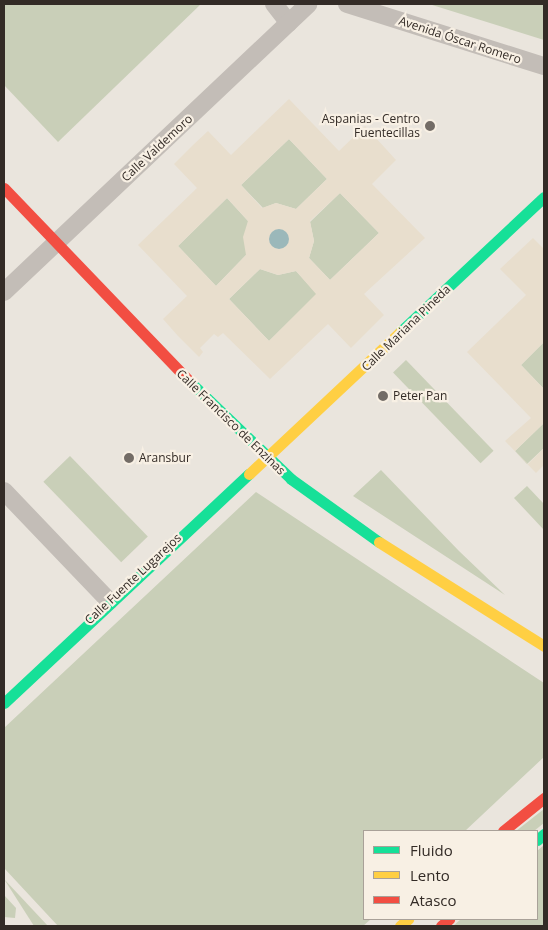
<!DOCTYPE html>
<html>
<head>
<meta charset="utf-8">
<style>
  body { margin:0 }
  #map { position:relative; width:548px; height:930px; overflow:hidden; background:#eae5dd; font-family:"Open Sans",sans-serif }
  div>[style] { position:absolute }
  .green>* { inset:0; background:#c9cfb8; transform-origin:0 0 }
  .plaza>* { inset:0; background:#e8decd }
  .water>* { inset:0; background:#9bb8ba }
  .round { border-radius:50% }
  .street>* { height:18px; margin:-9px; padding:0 9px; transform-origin:9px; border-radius:9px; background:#c3bdb7 }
  .fast>* { height:11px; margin:-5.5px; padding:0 5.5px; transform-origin:5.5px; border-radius:5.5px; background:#16e098 }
  .slow>* { height:11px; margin:-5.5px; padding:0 5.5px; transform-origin:5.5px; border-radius:5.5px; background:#ffcf43 }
  .jam>* { height:11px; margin:-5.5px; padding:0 5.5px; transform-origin:5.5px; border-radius:5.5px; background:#f24e42 }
  .dots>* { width:14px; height:14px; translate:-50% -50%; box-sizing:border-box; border:2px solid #f8f0e4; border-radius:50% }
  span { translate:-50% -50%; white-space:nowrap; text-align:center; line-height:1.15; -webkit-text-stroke:4.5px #f8f0e4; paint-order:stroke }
  .street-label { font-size:12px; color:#332b26 }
  .poi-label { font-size:12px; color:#332b26 }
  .right { translate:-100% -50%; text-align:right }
  .left { translate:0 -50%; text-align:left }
  .frame { position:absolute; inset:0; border:5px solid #332b26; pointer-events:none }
  .legend { position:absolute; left:363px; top:830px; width:175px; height:90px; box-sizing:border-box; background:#f8f0e4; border:1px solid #a9a198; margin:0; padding:6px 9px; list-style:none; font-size:15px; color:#332b26 }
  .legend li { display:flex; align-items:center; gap:10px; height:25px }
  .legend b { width:25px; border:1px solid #a9a198 }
</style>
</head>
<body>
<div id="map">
  <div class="green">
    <i style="clip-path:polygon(4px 4px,201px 4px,58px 142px,4px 85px)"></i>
    <i style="clip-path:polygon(429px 4px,544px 4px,544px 40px)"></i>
    <i style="clip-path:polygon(289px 139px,327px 179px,296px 209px,276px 203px,263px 208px,241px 185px)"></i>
    <i style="clip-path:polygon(340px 193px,379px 233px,330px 280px,309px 258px,314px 241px,310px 222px)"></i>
    <i style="clip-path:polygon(227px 198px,248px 221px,246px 255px,216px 286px,178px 246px)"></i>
    <i style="clip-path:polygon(260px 269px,278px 275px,296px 271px,317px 294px,269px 341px,229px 299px)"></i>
    <i style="clip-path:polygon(544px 342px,544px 389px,521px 365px)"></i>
    <i style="left:406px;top:360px;width:126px;height:18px;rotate:46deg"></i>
    <i style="clip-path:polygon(544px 423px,544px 448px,527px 464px,515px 451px)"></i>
    <i style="left:70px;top:456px;width:112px;height:37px;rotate:46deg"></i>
    <i style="clip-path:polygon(381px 470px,459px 551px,505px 595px,353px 496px)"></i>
    <i style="clip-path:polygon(527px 486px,544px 504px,544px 530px,514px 498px)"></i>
    <i style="clip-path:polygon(256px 492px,544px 683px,544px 757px,465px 831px,364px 831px,364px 919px,371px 919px,363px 926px,58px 926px,4px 868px,4px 728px)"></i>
    <i style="clip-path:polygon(544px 809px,544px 823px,534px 831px,516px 831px)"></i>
    <i style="clip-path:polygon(544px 845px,544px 926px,453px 926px,461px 919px,537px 919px,537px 851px)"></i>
    <i style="clip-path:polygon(4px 879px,48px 926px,34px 926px)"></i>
    <i style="clip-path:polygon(4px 895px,16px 908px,15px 918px,4px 917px)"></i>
  </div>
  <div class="plaza">
    <i style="clip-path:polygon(evenodd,289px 99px,339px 151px,365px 126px,396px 160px,372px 184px,425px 238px,364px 294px,384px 315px,351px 348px,328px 324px,270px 379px,223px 333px,218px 337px,214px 334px,200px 348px,203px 352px,199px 357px,178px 336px,163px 319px,187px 296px,138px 245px,197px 188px,174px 164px,193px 145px,208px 131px,231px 155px,289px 99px,289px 139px,327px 179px,296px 209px,276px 203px,262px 208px,241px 185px,289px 139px,289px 99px,340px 193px,379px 233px,330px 280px,309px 258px,314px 241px,310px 221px,340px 193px,289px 99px,227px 198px,248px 221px,243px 237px,246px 255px,216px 286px,178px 246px,227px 198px,289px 99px,260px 269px,278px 275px,296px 271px,316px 294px,269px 341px,229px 299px,260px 269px)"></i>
    <i style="clip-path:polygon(533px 238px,544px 249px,544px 342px,521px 365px,544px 389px,544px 423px,515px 451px,528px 464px,544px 448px,544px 465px,536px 473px,505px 441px,531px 418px,467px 352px,526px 295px,500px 269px)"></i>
  </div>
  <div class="water">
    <i class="round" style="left:269px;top:229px;width:20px;height:20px"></i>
  </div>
  <div class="street">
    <i style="left:274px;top:4px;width:24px;rotate:52deg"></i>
    <i style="left:347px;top:4px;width:207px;rotate:17.5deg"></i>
    <i style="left:4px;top:292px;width:419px;rotate:-43.4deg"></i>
    <i style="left:4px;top:491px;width:152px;rotate:46.3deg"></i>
  </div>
  <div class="fast">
    <i style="left:400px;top:332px;width:197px;rotate:-43.2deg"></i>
    <i style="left:190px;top:382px;width:140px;rotate:43.8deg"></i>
    <i style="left:291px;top:479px;width:108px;rotate:35.6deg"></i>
    <i style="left:4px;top:703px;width:335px;rotate:-43.1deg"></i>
    <i style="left:537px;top:840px;width:9px;rotate:-41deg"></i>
  </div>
  <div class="slow">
    <i style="left:249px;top:474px;width:207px;rotate:-43.2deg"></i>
    <i style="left:379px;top:542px;width:195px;rotate:32.2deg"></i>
    <i style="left:400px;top:926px;width:11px;rotate:-41deg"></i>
  </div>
  <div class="jam">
    <i style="left:4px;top:188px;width:269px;rotate:46.2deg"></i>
    <i style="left:503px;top:831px;width:53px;rotate:-38.8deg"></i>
    <i style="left:441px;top:926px;width:11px;rotate:-41deg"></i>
  </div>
  <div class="dots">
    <i style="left:430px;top:126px;background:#736c66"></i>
    <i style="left:383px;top:396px;background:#736c66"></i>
    <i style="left:129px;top:458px;background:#736c66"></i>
  </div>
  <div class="street-label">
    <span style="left:460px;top:40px;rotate:18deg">Avenida Óscar Romero</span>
    <span style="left:157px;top:148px;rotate:-43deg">Calle Valdemoro</span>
    <span style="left:406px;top:328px;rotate:-44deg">Calle Mariana Pineda</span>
    <span style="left:231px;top:422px;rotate:44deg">Calle Francisco de Enzinas</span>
    <span style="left:133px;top:579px;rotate:-43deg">Calle Fuente Lugarejos</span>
  </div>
  <div class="poi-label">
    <span class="right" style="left:420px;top:126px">Aspanias - Centro<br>Fuentecillas</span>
    <span class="left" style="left:393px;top:396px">Peter Pan</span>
    <span class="left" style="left:139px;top:458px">Aransbur</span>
  </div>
  <div class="frame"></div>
  <ul class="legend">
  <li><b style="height:6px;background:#16e098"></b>Fluido</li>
  <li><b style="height:6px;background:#ffcf43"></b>Lento</li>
  <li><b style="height:6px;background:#f24e42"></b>Atasco</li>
  </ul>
</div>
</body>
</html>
